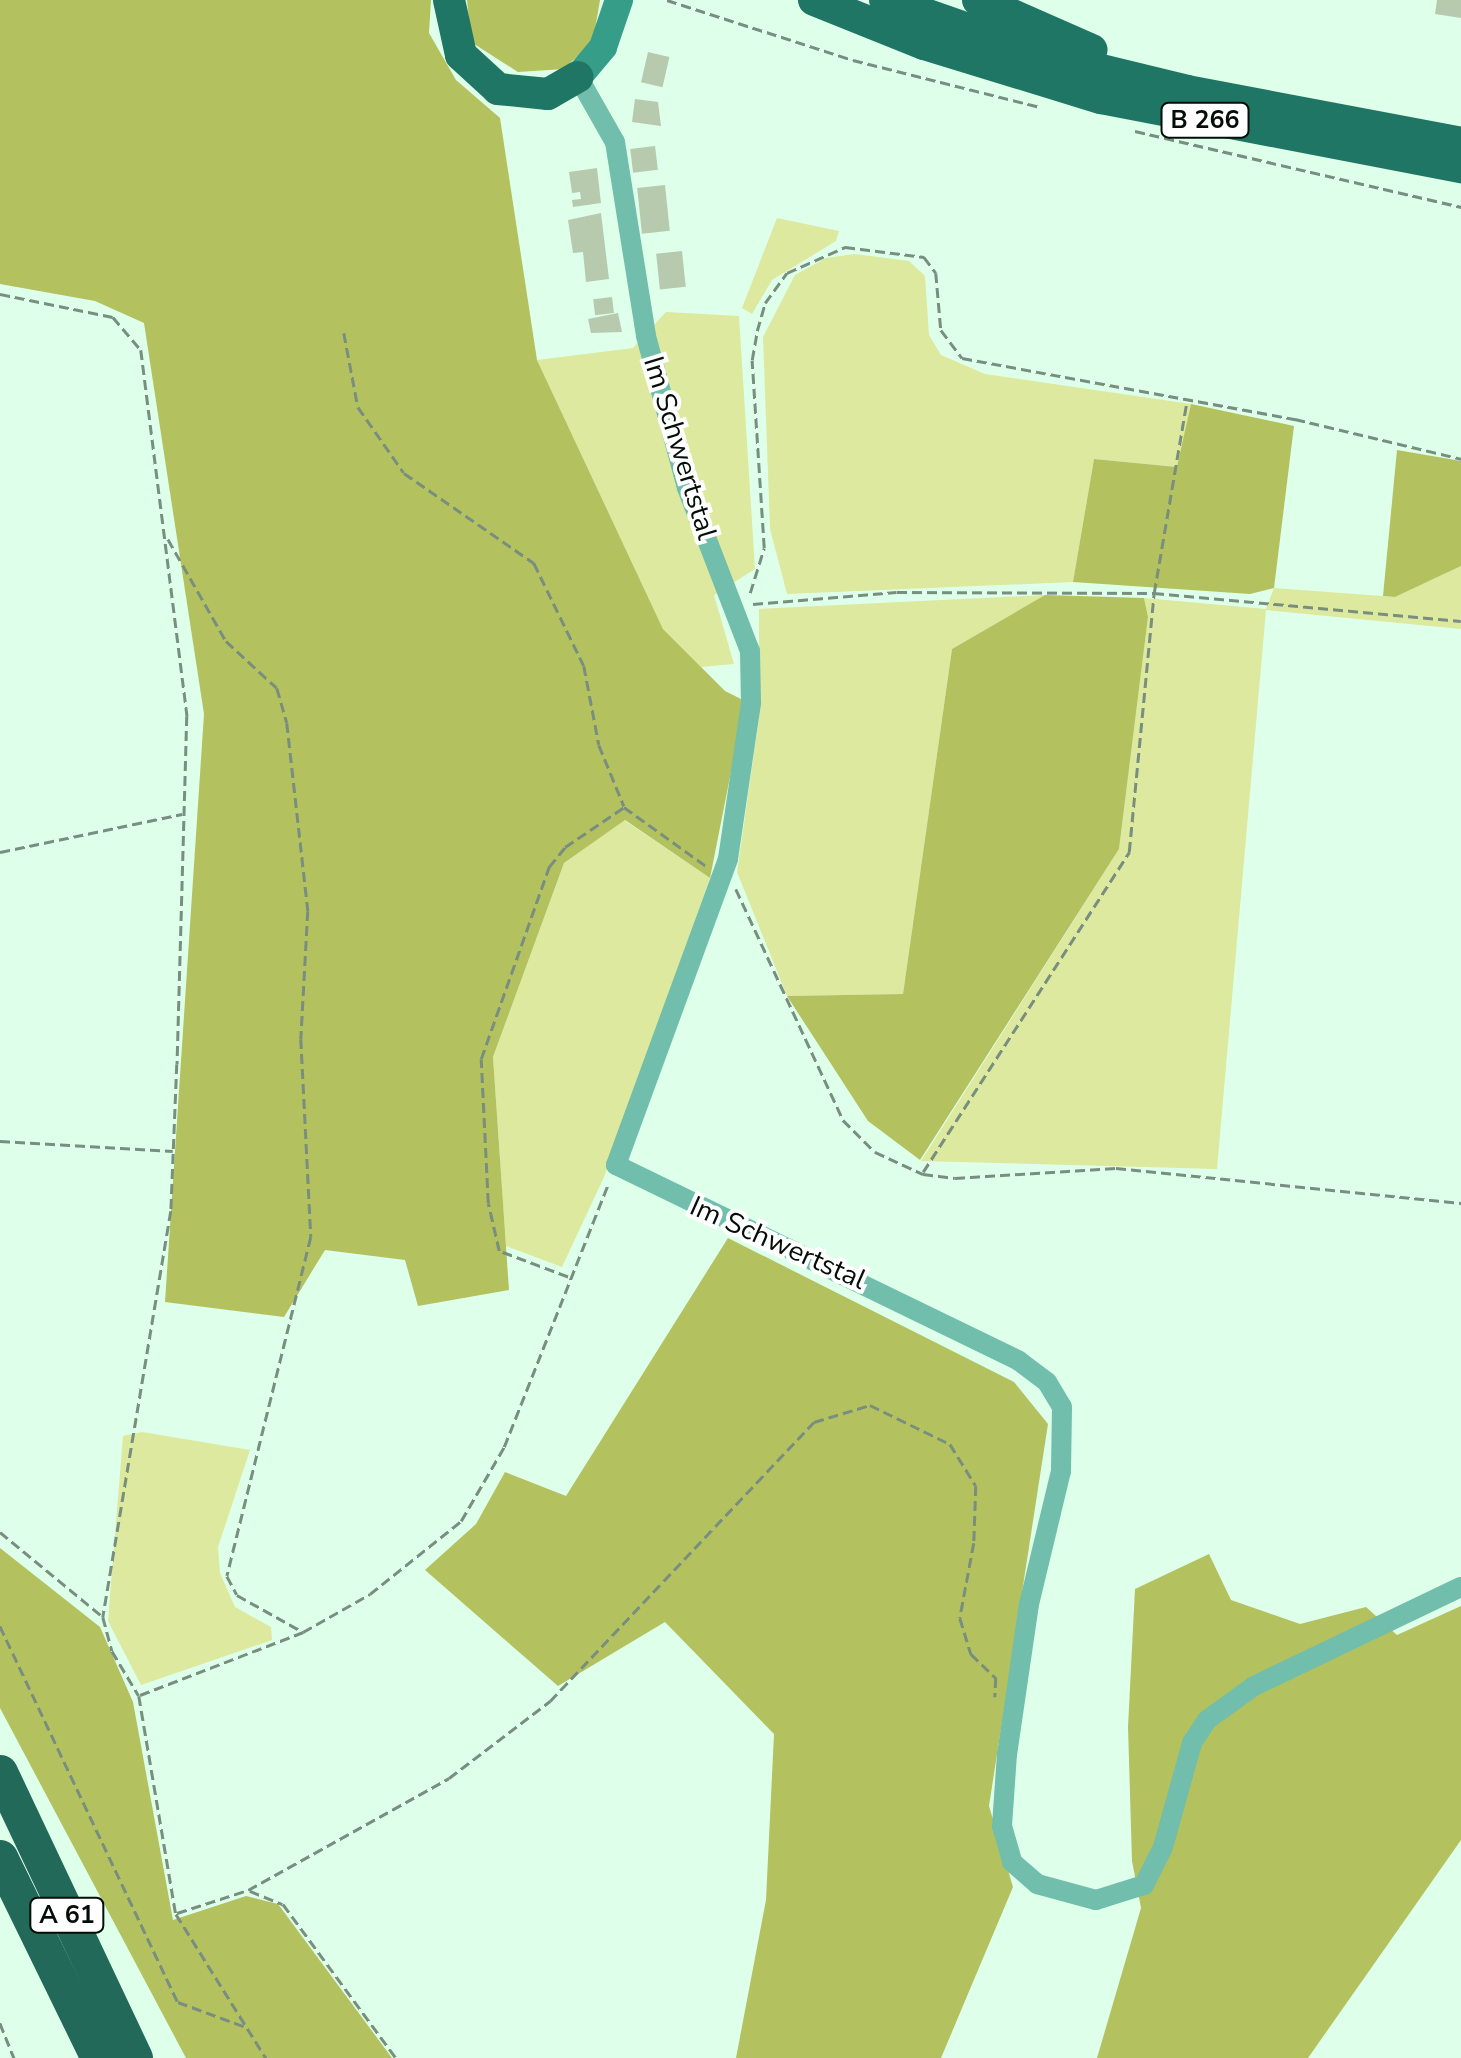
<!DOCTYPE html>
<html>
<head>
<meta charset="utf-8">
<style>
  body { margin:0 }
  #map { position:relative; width:1461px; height:2058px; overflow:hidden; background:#deffe9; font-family:"Nunito Sans",sans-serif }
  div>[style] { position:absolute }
  .green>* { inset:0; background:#dde99e }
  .forest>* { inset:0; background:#b4c15f }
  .building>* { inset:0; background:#b7caae; transform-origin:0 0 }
  .path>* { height:2.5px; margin-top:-1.25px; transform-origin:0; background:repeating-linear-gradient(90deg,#788e7f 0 10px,transparent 0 15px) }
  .minor>* { height:20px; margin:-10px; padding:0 10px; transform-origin:10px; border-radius:10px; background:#70beab }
  .secondary>* { height:28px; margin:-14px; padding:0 14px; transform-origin:14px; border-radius:14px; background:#359d88 }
  .trunk>* { height:32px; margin:-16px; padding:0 16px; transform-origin:16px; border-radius:16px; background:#207664 }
  .motorway>* { height:35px; margin:-17.5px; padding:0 17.5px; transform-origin:17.5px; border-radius:17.5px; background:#22695a }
  span { translate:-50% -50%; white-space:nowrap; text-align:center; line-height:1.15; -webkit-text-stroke:8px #fff; paint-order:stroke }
  .shield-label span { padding:2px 8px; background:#fff; border:2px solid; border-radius:8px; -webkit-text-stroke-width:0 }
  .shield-label { font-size:25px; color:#040e08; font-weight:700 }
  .street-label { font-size:28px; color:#040e08 }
</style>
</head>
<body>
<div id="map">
  <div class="green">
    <i style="clip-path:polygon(777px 218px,839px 231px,836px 241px,772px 280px,752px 314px,742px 308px)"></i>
    <i style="clip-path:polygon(855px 254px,909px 261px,925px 276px,929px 335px,941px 355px,985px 374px,1191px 404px,1178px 467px,1094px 459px,1073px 582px,787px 594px,770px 529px,763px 337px,795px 275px,826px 258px)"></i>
    <i style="clip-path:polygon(666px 312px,739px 316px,755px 569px,714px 595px,734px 664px,701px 667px,663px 629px,537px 360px,633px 348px)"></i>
    <i style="clip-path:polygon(1461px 566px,1461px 629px,1266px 610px,1217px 1169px,921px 1161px,1119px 849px,1148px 617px,1144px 598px,1266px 609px,1274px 588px,1395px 597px)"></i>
    <i style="clip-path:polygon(1045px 595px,952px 649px,903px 994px,787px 996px,737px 872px,759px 718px,759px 609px)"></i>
    <i style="clip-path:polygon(624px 820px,710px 878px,604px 1177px,562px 1267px,506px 1246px,493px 1057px,564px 863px)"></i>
    <i style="clip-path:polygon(142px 1432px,250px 1450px,218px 1547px,220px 1573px,235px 1607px,271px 1627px,272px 1640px,141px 1685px,108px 1621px,123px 1436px)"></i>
  </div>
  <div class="forest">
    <i style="clip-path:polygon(0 0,431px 0,429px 33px,456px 80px,500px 118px,537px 360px,663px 629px,725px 691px,745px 701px,710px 878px,625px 820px,564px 863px,493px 1057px,509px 1290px,418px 1306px,405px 1260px,325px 1250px,284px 1317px,165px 1302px,204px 714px,144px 323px,95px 301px,0 284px)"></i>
    <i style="clip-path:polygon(467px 0,600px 0,593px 41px,564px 69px,518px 72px,471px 42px)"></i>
    <i style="clip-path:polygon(1191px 404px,1294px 426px,1274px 588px,1250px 594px,1073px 582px,1094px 459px,1177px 467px)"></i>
    <i style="clip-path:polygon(1397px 450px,1461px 461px,1461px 566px,1395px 597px,1383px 596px)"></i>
    <i style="clip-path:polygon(1045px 595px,1144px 598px,1148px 617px,1119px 849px,920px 1160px,868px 1121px,787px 996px,903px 994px,952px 649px)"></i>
    <i style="clip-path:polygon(728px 1238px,1014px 1382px,1048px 1424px,989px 1806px,1013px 1887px,941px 2058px,736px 2058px,766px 1900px,774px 1734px,665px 1622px,558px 1686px,425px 1570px,476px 1524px,505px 1472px,566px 1496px)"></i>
    <i style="clip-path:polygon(0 1548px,100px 1627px,133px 1702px,173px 1920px,246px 1896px,278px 1904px,392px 2058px,186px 2058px,0 1708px)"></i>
    <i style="clip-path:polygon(1209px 1554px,1231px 1600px,1300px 1624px,1366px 1607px,1397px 1635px,1461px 1606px,1461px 1840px,1308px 2058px,1097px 2058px,1141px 1908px,1132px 1861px,1128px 1727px,1135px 1589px)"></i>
  </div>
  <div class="building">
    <i style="clip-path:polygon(1437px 0,1461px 0,1461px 18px,1435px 14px)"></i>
    <i style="left:648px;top:52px;width:22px;height:31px;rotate:13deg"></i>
    <i style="clip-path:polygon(635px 99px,658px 102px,661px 126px,632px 122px)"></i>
    <i style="left:655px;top:146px;width:24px;height:25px;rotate:83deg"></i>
    <i style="clip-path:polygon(597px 168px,601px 203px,573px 207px,572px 200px,581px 199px,580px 192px,572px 193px,569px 172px)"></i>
    <i style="left:665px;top:185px;width:46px;height:28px;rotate:84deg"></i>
    <i style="clip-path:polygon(601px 213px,609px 279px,586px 282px,583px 252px,573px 253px,568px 220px)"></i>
    <i style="left:682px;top:251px;width:36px;height:26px;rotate:84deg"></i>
    <i style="left:612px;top:297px;width:16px;height:19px;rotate:83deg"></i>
    <i style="clip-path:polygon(618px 313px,622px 332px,591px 333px,588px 319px)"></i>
  </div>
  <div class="path">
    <i style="left:667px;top:0;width:195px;rotate:17.9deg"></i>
    <i style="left:853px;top:60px;width:193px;rotate:14.1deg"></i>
    <i style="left:1135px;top:131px;width:335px;rotate:13.1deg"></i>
    <i style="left:0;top:294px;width:115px;rotate:11.5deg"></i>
    <i style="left:113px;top:317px;width:43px;rotate:49.7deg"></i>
    <i style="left:141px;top:350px;width:369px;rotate:82.8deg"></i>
    <i style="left:187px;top:716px;width:348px;rotate:91.6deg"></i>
    <i style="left:177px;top:1064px;width:147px;rotate:92.3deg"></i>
    <i style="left:171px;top:1211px;width:412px;rotate:99.5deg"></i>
    <i style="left:103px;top:1617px;width:35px;rotate:75deg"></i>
    <i style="left:112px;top:1651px;width:52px;rotate:59deg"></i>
    <i style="left:139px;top:1696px;width:221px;rotate:80.4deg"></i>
    <i style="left:176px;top:1914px;width:170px;rotate:58deg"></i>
    <i style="left:344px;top:333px;width:75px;rotate:79.3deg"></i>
    <i style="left:358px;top:407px;width:80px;rotate:55.1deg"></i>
    <i style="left:404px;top:473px;width:158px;rotate:34.7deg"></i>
    <i style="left:534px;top:563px;width:114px;rotate:64.1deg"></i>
    <i style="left:584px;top:666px;width:80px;rotate:79.2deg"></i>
    <i style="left:599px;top:745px;width:66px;rotate:67.7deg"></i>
    <i style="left:168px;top:539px;width:117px;rotate:60.4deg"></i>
    <i style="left:226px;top:641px;width:69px;rotate:42.7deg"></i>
    <i style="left:277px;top:688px;width:36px;rotate:74deg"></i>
    <i style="left:287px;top:723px;width:189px;rotate:83.6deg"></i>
    <i style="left:308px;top:911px;width:128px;rotate:93.1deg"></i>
    <i style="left:301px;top:1039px;width:198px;rotate:87.1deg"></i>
    <i style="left:311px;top:1237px;width:349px;rotate:103.9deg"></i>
    <i style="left:227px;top:1576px;width:21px;rotate:62deg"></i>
    <i style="left:237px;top:1595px;width:76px;rotate:29.3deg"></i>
    <i style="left:750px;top:593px;width:47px;rotate:-72.7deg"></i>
    <i style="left:764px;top:548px;width:188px;rotate:-93.7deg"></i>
    <i style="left:752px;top:360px;width:29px;rotate:-80deg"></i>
    <i style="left:757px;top:331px;width:29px;rotate:-74deg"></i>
    <i style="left:765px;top:303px;width:37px;rotate:-54deg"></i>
    <i style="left:787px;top:273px;width:64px;rotate:-24.1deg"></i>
    <i style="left:845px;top:247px;width:80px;rotate:7.2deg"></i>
    <i style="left:924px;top:257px;width:20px;rotate:53deg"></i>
    <i style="left:936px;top:273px;width:57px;rotate:85deg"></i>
    <i style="left:941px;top:330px;width:35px;rotate:53deg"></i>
    <i style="left:962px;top:358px;width:339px;rotate:10.4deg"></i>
    <i style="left:1295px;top:419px;width:171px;rotate:13.5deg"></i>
    <i style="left:753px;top:604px;width:144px;rotate:-4.8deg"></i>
    <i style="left:897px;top:592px;width:257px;rotate:0.2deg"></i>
    <i style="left:1154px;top:593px;width:308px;rotate:5.2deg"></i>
    <i style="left:0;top:852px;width:186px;rotate:-11.8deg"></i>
    <i style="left:736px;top:889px;width:255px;rotate:65.1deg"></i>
    <i style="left:843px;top:1120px;width:45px;rotate:45deg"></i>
    <i style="left:875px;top:1152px;width:53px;rotate:24.6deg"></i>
    <i style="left:923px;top:1174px;width:32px;rotate:7deg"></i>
    <i style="left:955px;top:1178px;width:161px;rotate:-3.6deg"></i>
    <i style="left:1116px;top:1168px;width:347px;rotate:5.8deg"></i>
    <i style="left:0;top:1141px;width:173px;rotate:3.3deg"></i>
    <i style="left:923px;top:1172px;width:381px;rotate:-57.2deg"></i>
    <i style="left:1129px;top:852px;width:260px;rotate:-84.5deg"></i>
    <i style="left:1154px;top:593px;width:196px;rotate:-80.3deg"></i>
    <i style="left:568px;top:1277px;width:74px;rotate:-159.4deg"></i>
    <i style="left:499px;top:1251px;width:49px;rotate:-102.9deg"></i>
    <i style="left:488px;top:1203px;width:144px;rotate:-92.8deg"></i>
    <i style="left:481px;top:1059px;width:204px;rotate:-70.5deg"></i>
    <i style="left:549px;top:867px;width:26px;rotate:-51deg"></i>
    <i style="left:565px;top:847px;width:71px;rotate:-34.1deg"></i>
    <i style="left:624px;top:807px;width:101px;rotate:35.7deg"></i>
    <i style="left:0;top:1532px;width:132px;rotate:39.5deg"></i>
    <i style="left:0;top:1626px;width:416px;rotate:64.7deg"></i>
    <i style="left:178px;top:2002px;width:72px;rotate:20.2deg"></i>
    <i style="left:140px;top:1695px;width:175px;rotate:-21.1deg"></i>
    <i style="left:303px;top:1632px;width:77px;rotate:-29.6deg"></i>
    <i style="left:370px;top:1594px;width:117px;rotate:-38.7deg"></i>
    <i style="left:461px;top:1521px;width:86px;rotate:-59.8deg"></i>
    <i style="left:504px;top:1447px;width:283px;rotate:-68.4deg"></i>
    <i style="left:250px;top:1891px;width:35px;rotate:22deg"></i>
    <i style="left:283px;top:1904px;width:191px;rotate:53.7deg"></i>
    <i style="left:177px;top:1913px;width:75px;rotate:-17.9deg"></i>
    <i style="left:248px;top:1890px;width:230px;rotate:-29.1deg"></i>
    <i style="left:449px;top:1778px;width:127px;rotate:-37.3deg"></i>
    <i style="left:550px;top:1701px;width:384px;rotate:-46.6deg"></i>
    <i style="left:814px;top:1422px;width:59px;rotate:-16.9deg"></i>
    <i style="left:870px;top:1405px;width:89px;rotate:26deg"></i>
    <i style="left:950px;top:1444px;width:49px;rotate:58.2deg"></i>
    <i style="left:976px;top:1486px;width:57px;rotate:92deg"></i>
    <i style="left:974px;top:1543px;width:76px;rotate:100.6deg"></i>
    <i style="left:960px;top:1618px;width:38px;rotate:73deg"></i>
    <i style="left:971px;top:1654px;width:35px;rotate:44deg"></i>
    <i style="left:996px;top:1678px;width:19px;rotate:93deg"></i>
    <i style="left:0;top:2023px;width:38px;rotate:68deg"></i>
  </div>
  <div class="minor">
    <i style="left:578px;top:77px;width:75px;rotate:60.4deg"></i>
    <i style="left:615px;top:142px;width:196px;rotate:80.9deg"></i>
    <i style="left:646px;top:336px;width:157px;rotate:74.9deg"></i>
    <i style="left:687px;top:488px;width:175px;rotate:68.9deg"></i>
    <i style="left:750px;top:651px;width:52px;rotate:88.9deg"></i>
    <i style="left:751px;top:703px;width:158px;rotate:98.4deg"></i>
    <i style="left:728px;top:859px;width:326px;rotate:110.1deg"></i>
    <i style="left:616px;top:1165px;width:448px;rotate:25.9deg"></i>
    <i style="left:1019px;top:1361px;width:35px;rotate:37deg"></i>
    <i style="left:1047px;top:1382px;width:29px;rotate:59deg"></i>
    <i style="left:1062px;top:1407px;width:64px;rotate:90.9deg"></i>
    <i style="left:1061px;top:1471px;width:137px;rotate:103.5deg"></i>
    <i style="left:1029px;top:1604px;width:152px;rotate:98.3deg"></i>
    <i style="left:1007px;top:1754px;width:72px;rotate:94deg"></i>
    <i style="left:1002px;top:1826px;width:37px;rotate:74deg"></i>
    <i style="left:1012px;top:1862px;width:33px;rotate:41deg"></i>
    <i style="left:1037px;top:1884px;width:61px;rotate:15.2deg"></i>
    <i style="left:1096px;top:1900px;width:50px;rotate:-17.4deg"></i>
    <i style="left:1144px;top:1885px;width:42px;rotate:-63.4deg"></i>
    <i style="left:1163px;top:1847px;width:108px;rotate:-74.4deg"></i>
    <i style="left:1192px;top:1743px;width:27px;rotate:-57deg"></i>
    <i style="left:1207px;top:1720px;width:58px;rotate:-35.9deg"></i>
    <i style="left:1254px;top:1686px;width:229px;rotate:-25.6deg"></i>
  </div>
  <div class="secondary">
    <i style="left:578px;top:77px;width:39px;rotate:-50deg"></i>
    <i style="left:603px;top:47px;width:50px;rotate:-71.2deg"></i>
  </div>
  <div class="trunk">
    <i style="left:449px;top:0;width:56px;rotate:77.7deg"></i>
    <i style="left:461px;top:55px;width:50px;rotate:42.6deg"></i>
    <i style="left:498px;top:89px;width:50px;rotate:5.7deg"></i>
    <i style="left:548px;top:94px;width:34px;rotate:-30deg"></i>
    <i style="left:814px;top:0;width:118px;rotate:21.8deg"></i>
    <i style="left:924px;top:44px;width:185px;rotate:17deg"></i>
    <i style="left:1101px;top:98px;width:367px;rotate:10.9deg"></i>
    <i style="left:885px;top:0;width:173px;rotate:19.3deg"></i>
    <i style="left:1048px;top:57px;width:143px;rotate:13.7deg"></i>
    <i style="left:1187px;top:91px;width:279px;rotate:10.7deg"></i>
    <i style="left:978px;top:0;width:124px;rotate:23.7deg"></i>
  </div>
  <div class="motorway">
    <i style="left:0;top:1772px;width:316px;rotate:64.7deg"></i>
    <i style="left:0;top:1857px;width:224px;rotate:64deg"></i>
  </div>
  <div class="shield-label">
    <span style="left:1205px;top:120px">B 266</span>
    <span style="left:67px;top:1915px">A 61</span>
  </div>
  <div class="street-label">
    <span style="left:680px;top:448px;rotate:73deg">Im Schwertstal</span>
    <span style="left:778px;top:1243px;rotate:24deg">Im Schwertstal</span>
  </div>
</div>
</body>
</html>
